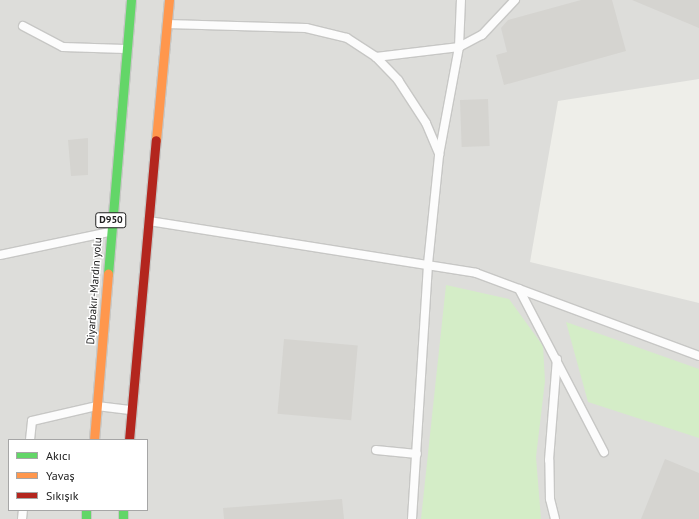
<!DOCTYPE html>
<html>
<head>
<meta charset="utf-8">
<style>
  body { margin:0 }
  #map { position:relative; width:699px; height:519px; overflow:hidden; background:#eeeee9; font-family:"PT Sans",sans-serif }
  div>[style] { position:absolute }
  .residential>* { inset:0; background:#ddddda }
  .grass>* { inset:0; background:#d4edc7 }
  .building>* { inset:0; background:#d5d4d0; transform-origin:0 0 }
  .roads { filter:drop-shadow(1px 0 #c7c7c5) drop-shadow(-1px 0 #c7c7c5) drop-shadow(0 1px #c7c7c5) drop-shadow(0 -1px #c7c7c5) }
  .lane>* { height:8px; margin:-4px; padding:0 4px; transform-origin:4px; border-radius:4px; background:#fcfcfc }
  .fast>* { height:9px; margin:-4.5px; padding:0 4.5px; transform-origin:4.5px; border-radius:4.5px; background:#63d668 }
  .slow>* { height:9px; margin:-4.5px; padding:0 4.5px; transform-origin:4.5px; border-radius:4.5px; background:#ff974d }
  .jam>* { height:9px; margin:-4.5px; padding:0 4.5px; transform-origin:4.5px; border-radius:4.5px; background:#b3261e }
  span { translate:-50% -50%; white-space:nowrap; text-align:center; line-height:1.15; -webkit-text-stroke:3px #fff; paint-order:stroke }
  .shield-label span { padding:1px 3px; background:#fff; border:1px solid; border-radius:3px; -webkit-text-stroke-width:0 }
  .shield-label { font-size:10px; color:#202020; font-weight:700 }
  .street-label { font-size:11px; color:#202020 }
  .legend { position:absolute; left:8px; top:439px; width:140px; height:72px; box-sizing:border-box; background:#fff; border:1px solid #a6a6a6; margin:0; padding:5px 7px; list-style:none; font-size:12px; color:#202020 }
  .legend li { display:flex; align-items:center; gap:8px; height:20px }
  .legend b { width:20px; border:1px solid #a6a6a6 }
</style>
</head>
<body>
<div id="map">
  <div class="residential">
    <i style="clip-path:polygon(evenodd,0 0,699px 0,699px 79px,558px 101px,530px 262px,699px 303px,699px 519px,0 519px,0 0,9px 440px,147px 440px,147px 510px,9px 510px,9px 440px)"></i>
  </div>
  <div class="grass">
    <i style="clip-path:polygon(446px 285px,509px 299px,543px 346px,545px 381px,536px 457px,541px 519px,421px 519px)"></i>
    <i style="clip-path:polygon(566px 322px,699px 369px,699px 438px,588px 402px)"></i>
  </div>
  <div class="building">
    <i style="clip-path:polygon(581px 0,612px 0,626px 51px,504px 85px,496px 55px,507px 52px,501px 28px,508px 20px)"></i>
    <i style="clip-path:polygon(632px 0,699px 0,699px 28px)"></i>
    <i style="left:488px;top:99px;width:47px;height:28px;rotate:88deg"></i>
    <i style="clip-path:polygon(88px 138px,88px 175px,71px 176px,68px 140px)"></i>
    <i style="left:284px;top:339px;width:74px;height:75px;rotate:5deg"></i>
    <i style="clip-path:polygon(665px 459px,699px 473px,699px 519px,641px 519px)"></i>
    <i style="clip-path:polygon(342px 499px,344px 519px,224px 519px,223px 508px)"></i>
  </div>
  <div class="roads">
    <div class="lane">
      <i style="left:167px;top:24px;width:139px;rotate:1.6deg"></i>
      <i style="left:306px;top:28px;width:42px;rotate:13.7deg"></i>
      <i style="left:347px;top:38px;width:35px;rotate:33deg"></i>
      <i style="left:376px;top:57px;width:32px;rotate:46deg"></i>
      <i style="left:398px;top:80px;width:51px;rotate:56.9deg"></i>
      <i style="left:426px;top:123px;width:34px;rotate:67deg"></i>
      <i style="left:23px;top:26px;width:45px;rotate:27.7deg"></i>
      <i style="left:63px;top:47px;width:62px;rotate:1.8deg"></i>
      <i style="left:376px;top:57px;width:84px;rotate:-6.9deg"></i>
      <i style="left:459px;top:47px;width:26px;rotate:-28deg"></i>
      <i style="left:482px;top:35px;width:48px;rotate:-46.7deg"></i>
      <i style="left:149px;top:221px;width:331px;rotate:9deg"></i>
      <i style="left:476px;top:273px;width:238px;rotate:20.4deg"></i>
      <i style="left:0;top:255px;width:111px;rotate:-11.9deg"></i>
      <i style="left:519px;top:289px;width:184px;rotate:62.5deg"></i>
      <i style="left:30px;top:440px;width:19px;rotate:-84deg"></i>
      <i style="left:32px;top:421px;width:67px;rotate:-13deg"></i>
      <i style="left:97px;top:406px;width:33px;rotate:7deg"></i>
      <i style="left:376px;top:450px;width:41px;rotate:5.6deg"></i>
      <i style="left:22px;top:519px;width:9px;rotate:-84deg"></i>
      <i style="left:412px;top:519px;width:256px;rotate:-86.4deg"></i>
      <i style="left:428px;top:264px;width:110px;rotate:-84.2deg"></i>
      <i style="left:439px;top:155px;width:110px;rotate:-79.5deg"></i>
      <i style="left:459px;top:47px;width:47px;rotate:-87.6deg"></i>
      <i style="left:555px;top:519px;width:21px;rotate:-104deg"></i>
      <i style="left:550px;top:499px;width:39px;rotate:-91deg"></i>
      <i style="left:549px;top:460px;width:101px;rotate:-85.5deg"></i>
    </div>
    <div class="fast">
      <i style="left:108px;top:274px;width:275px;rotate:-85.2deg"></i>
      <i style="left:86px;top:510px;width:9px;rotate:90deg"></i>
      <i style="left:123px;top:510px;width:9px;rotate:90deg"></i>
    </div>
    <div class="slow">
      <i style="left:156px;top:140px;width:141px;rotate:-84.7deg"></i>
      <i style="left:94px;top:440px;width:167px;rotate:-85.2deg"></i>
    </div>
    <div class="jam">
      <i style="left:129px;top:440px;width:301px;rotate:-84.9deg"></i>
    </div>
  </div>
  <div class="shield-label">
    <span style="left:111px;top:220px">D950</span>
  </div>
  <div class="street-label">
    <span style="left:94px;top:291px;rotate:-86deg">Diyarbakır-Mardin yolu</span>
  </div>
  <ul class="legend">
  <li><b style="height:5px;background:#63d668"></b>Akıcı</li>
  <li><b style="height:5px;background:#ff974d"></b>Yavaş</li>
  <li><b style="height:5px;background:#b3261e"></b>Sıkışık</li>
  </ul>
</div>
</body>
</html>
